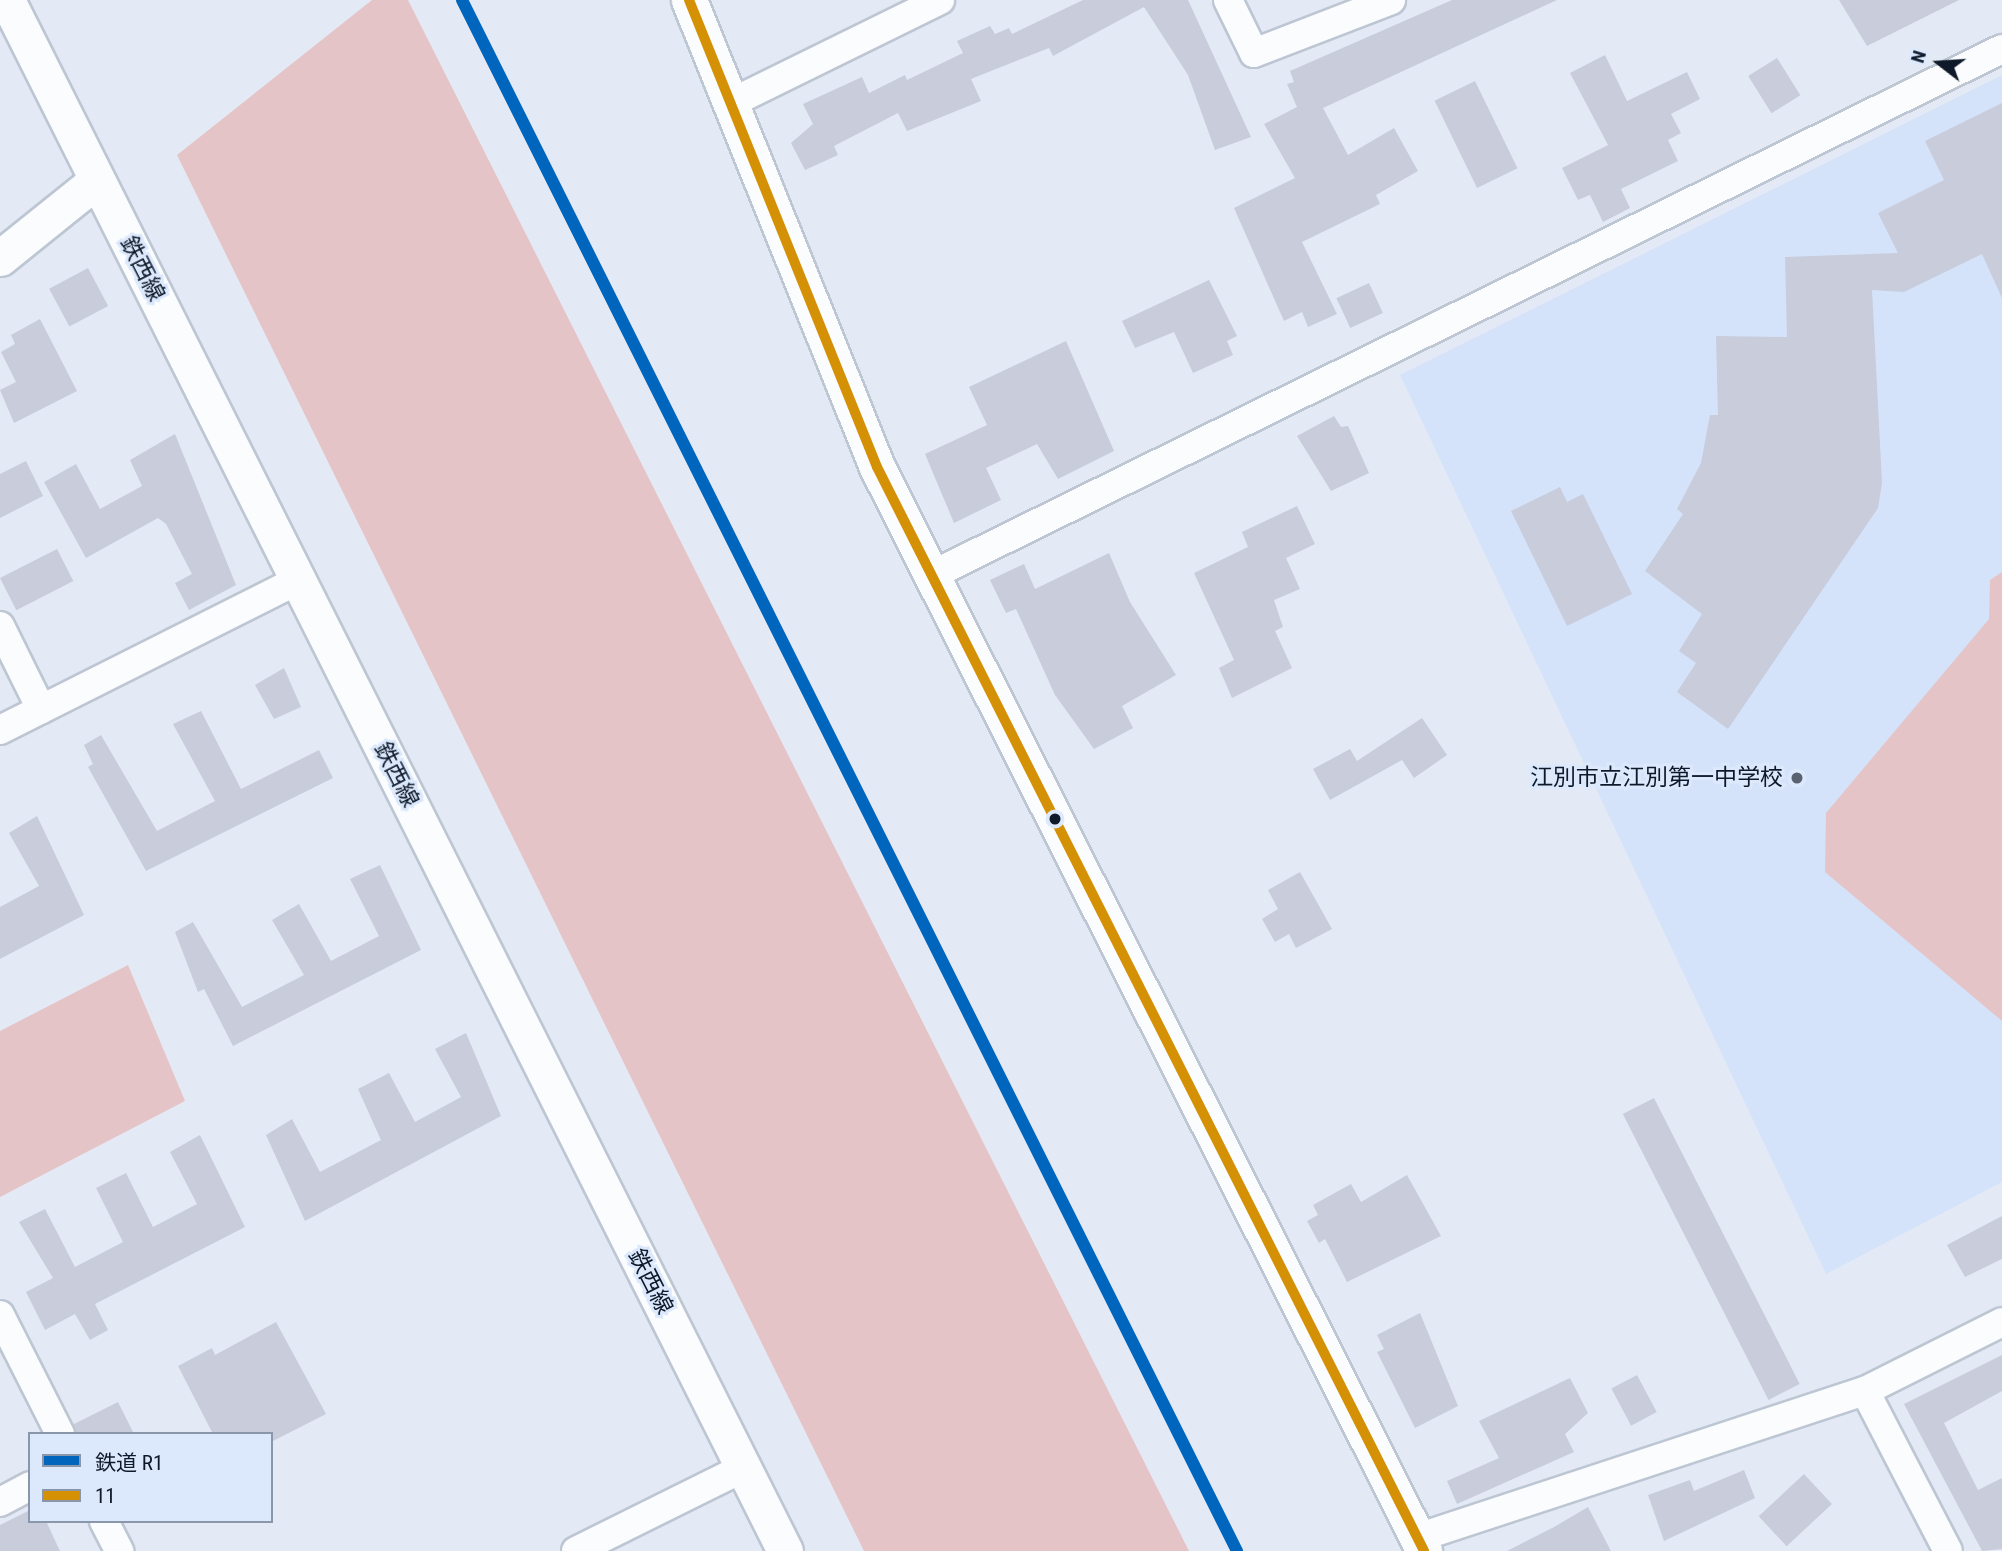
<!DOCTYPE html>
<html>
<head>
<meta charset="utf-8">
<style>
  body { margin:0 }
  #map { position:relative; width:2002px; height:1551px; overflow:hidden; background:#e4eaf5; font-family:"Roboto Condensed","Noto Sans JP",sans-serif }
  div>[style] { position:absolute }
  .built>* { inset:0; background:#d4e3fa }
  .green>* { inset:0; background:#e5c4c8 }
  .building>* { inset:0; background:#c8ccdb; transform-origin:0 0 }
  .roads { filter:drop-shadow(2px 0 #bdc6d3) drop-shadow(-2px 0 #bdc6d3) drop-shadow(0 2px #bdc6d3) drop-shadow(0 -2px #bdc6d3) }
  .minor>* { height:28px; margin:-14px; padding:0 14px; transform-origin:14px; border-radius:14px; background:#fbfcfe }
  .tertiary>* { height:35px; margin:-17.5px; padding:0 17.5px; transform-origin:17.5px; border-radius:17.5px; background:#fbfcfe }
  .rail>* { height:5px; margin-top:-2.5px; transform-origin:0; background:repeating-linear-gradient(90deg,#c9cbcf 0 14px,transparent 0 21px) }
  .bus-1>* { height:10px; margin:-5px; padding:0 5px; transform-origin:5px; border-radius:5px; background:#d49106 }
  .rail-1>* { height:12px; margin:-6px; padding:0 6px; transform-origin:6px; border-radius:6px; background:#0065bd }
  .dots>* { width:19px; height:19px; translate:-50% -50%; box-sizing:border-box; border:4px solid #dce9fd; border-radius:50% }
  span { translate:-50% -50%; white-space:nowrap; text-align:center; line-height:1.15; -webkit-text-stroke:6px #dce9fd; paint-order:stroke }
  .street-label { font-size:23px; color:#0e192a }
  .poi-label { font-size:23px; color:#0e192a }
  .right { translate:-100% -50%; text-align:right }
  .legend { position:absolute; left:28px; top:1432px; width:245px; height:91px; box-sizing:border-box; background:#dce9fd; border:2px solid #8a96a9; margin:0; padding:9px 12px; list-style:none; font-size:21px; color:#0e192a }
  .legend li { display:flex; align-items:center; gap:14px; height:35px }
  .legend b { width:35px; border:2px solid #8a96a9 }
  .north { position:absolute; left:1904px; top:28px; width:70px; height:70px; -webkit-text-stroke:5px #dce9fd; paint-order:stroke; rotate:287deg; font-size:19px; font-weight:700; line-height:28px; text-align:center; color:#0e192a }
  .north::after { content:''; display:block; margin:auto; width:24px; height:32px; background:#0e192a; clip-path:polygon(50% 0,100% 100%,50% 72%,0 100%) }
</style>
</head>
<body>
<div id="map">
  <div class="built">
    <i style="clip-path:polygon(2002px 75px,2002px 1182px,1826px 1274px,1400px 375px)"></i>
  </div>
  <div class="green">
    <i style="clip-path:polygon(372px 0,408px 0,1189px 1551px,864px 1551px,177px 155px)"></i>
    <i style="clip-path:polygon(2002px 572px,2002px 1021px,1825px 872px,1826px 813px,1989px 619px,1990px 580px)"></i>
    <i style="clip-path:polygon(128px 965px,185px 1101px,0 1197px,0 1031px)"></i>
  </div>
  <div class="building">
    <i style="clip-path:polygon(1083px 0,1188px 0,1251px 137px,1215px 150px,1188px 75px,1144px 7px,1053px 56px,1049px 48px,971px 79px,981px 101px,907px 131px,898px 113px,834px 146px,838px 155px,805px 170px,791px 143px,813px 124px,803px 104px,862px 77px,869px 93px,905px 75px,907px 80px,963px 53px,957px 41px,990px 26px,995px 34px,1009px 28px,1012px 34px)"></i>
    <i style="clip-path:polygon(1452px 0,1557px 0,1323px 108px,1348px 155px,1394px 128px,1418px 171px,1376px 195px,1380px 204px,1302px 242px,1337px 314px,1308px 327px,1302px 312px,1284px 321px,1234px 208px,1295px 178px,1264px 124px,1297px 107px,1287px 84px,1294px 82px,1290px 71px)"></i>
    <i style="clip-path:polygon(1839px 0,1959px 0,1867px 46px)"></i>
    <i style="clip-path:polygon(1605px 55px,1627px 101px,1687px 72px,1700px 99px,1671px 114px,1681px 133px,1668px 140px,1678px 161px,1621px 189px,1630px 208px,1603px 222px,1590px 195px,1578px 200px,1562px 168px,1608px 145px,1570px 73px)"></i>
    <i style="left:1777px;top:58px;width:44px;height:34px;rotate:58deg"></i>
    <i style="left:1475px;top:81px;width:97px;height:45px;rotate:64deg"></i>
    <i style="clip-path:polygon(2002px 103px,2002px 298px,1982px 254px,1904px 292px,1872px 290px,1882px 483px,1878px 508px,1728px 729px,1677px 692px,1696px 663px,1679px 651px,1702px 614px,1645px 571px,1683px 514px,1677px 509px,1701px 463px,1710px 415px,1718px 415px,1716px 336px,1787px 337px,1785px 257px,1898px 253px,1878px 213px,1944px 180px,1925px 141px)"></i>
    <i style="left:88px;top:268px;width:43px;height:44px;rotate:62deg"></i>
    <i style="clip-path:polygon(1209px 280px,1237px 336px,1227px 341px,1233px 355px,1193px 373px,1174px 332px,1135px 348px,1122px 321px)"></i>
    <i style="left:1369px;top:283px;width:33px;height:36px;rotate:65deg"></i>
    <i style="clip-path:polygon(40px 319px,77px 391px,14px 423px,0 390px,16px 382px,1px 352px,15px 344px,11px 335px)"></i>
    <i style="clip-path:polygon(1066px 341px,1114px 451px,1058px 479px,1037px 444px,986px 468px,1001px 500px,954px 523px,925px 454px,987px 425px,969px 387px)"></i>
    <i style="clip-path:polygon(1334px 416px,1341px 427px,1348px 426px,1369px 473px,1331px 491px,1297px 436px)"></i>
    <i style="clip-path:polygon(175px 434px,236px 585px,189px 610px,175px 583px,192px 574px,166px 524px,158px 518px,86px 558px,44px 482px,76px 464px,100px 509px,142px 486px,130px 460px)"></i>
    <i style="clip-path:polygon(26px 461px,43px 496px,0 518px,0 474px)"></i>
    <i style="clip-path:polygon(1560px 487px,1567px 502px,1583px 494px,1632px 594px,1567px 626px,1511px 511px)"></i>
    <i style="clip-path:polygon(1297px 506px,1315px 544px,1286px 558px,1300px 589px,1274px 600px,1283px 627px,1275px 631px,1292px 668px,1232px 698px,1219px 668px,1234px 660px,1194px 573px,1248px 547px,1242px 532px)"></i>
    <i style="left:57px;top:549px;width:36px;height:64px;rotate:63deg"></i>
    <i style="clip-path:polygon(1109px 553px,1130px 602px,1176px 675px,1122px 706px,1133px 728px,1094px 749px,1055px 695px,1016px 609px,1006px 613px,990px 580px,1024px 564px,1035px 589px)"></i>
    <i style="clip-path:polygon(284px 668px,301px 707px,274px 719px,255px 685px)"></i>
    <i style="clip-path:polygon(201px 711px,241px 789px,319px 750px,333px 778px,146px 871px,88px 767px,93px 764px,84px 745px,101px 735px,157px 831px,215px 801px,173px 724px)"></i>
    <i style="clip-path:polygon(1422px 718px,1447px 755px,1414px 778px,1402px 760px,1330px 800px,1313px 769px,1350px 749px,1357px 761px)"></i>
    <i style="clip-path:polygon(37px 816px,84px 915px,0 959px,0 907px,39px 886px,9px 833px)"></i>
    <i style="clip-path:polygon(380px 865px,421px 950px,233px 1046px,204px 989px,198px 992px,175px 932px,193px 922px,242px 1007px,304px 975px,272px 920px,299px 904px,331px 961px,379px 936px,350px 879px)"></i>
    <i style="clip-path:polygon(1300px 872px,1332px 929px,1296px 948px,1289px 934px,1275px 942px,1262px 919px,1278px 909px,1268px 890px)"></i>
    <i style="clip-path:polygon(466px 1033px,501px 1116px,305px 1221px,266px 1135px,292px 1119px,320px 1172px,381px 1140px,358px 1089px,389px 1073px,415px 1122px,461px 1097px,435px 1049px)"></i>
    <i style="left:1654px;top:1098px;width:321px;height:35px;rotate:63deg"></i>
    <i style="clip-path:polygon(200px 1135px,245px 1227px,95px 1304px,108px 1330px,90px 1340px,75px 1314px,45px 1330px,26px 1292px,53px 1278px,19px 1222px,45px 1209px,75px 1267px,123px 1242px,96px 1188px,126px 1173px,153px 1227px,197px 1204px,170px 1152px)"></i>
    <i style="clip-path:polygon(1407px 1175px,1441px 1236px,1347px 1282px,1325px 1239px,1319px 1243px,1307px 1221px,1318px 1215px,1313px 1205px,1351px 1184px,1361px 1202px)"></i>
    <i style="clip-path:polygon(2002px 1216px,2002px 1259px,1965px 1277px,1947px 1245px)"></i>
    <i style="clip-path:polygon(1420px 1313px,1458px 1406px,1415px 1428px,1377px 1352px,1384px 1349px,1377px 1335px)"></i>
    <i style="clip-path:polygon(276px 1322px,326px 1414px,271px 1442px,271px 1434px,213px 1434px,178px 1366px,212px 1348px,215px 1355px)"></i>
    <i style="clip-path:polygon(2002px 1355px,2002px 1391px,1944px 1423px,1978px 1490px,2002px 1478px,2002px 1549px,1982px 1551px,1904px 1404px)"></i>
    <i style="left:1637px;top:1375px;width:42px;height:29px;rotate:62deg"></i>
    <i style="clip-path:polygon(1570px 1378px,1588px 1413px,1565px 1434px,1574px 1452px,1457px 1504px,1447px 1481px,1499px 1458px,1479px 1421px)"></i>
    <i style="clip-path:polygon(118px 1402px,134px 1434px,76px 1434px,74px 1424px)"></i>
    <i style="clip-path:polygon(1744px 1470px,1755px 1498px,1664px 1541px,1648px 1495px,1690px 1480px,1694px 1491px)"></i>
    <i style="left:1804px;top:1474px;width:41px;height:62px;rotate:47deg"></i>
    <i style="clip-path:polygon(1588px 1507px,1611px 1551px,1507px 1551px,1554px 1527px)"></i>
    <i style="clip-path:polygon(30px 1510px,30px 1521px,46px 1521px,60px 1551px,0 1551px,0 1525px)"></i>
  </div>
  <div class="roads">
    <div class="minor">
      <i style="left:1228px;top:0;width:59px;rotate:63.9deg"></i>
      <i style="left:1254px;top:53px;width:147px;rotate:-21.1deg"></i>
      <i style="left:731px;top:103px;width:233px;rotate:-26.2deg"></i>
      <i style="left:932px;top:575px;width:1192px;rotate:-26.18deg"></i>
      <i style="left:0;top:626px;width:93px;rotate:63.7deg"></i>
      <i style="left:0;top:730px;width:334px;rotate:-26.7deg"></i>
      <i style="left:0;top:1315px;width:133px;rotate:63.2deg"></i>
      <i style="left:1865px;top:1391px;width:180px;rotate:62.6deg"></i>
      <i style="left:0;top:1502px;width:34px;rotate:-28deg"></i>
      <i style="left:104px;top:1521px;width:34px;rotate:63deg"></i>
      <i style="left:1417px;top:1538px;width:472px;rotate:-18.2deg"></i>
      <i style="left:1865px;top:1391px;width:153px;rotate:-26.7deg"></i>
      <i style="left:576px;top:1551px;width:186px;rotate:-26.4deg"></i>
    </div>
    <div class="tertiary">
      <i style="left:7px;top:0;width:1735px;rotate:63.36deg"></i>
      <i style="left:689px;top:0;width:503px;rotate:68.07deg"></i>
      <i style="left:877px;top:467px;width:1214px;rotate:63.22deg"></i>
      <i style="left:0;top:258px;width:124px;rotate:-38.8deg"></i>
    </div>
  </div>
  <div class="rail">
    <i style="left:462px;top:0;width:1734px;rotate:63.45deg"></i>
  </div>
  <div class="bus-1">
    <i style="left:689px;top:0;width:503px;rotate:68.07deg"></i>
    <i style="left:877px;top:467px;width:1214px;rotate:63.22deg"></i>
  </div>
  <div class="rail-1">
    <i style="left:462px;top:0;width:1734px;rotate:63.45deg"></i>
  </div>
  <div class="dots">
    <i style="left:1797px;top:778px;background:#596271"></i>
    <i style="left:1055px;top:819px;background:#0e192a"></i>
  </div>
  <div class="street-label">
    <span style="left:142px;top:269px;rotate:63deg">鉄西線</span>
    <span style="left:396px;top:775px;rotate:63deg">鉄西線</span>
    <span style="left:650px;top:1282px;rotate:63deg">鉄西線</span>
  </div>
  <div class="poi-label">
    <span class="right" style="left:1783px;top:778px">江別市立江別第一中学校</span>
  </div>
  <ul class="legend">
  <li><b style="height:9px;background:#0065bd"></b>鉄道 R1</li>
  <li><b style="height:9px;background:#d49106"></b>11</li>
  </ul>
  <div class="north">N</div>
</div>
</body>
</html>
